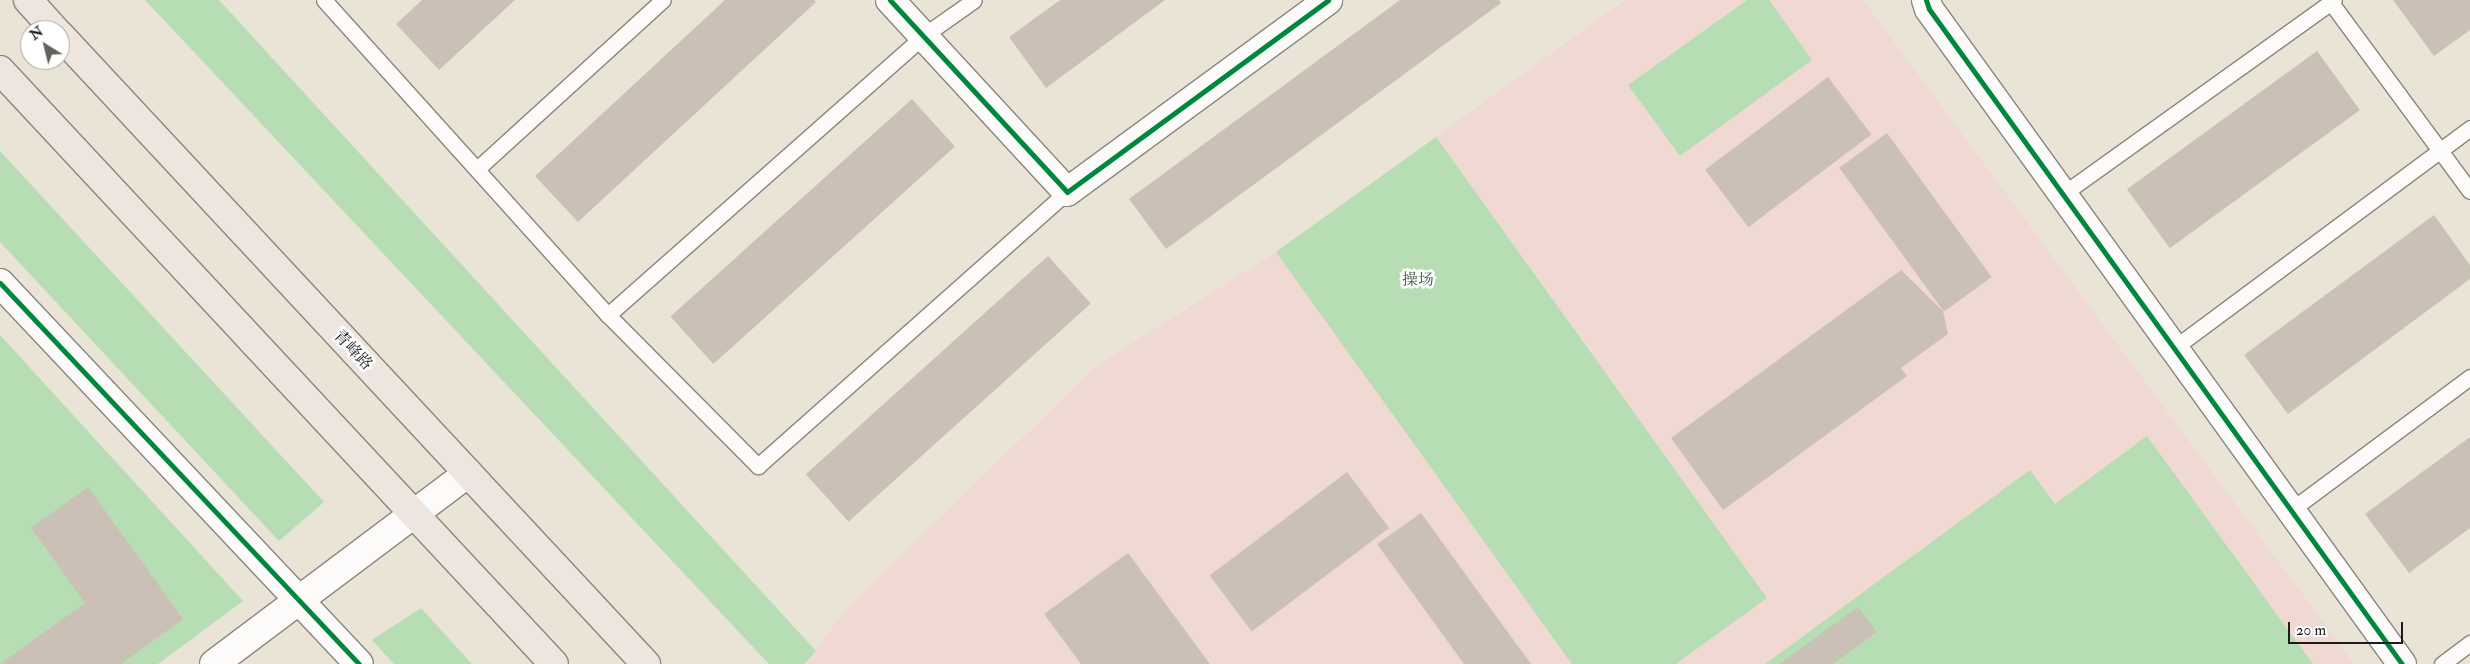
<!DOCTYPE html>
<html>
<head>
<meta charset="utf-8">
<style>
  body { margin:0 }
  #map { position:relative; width:2470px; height:664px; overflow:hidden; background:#eae4d7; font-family:"IM FELL Double Pica","Noto Serif SC",serif }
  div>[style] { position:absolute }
  .built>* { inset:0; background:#f1d9d3 }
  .green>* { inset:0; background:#b6ddb3 }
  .building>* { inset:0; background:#cbc0b5; transform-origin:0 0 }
  .roads { filter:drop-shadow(1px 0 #898680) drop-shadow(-1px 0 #898680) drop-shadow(0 1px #898680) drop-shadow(0 -1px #898680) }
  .service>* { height:15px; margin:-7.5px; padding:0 7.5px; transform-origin:7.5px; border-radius:7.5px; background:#fcfbf9 }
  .minor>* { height:28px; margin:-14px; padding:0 14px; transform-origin:14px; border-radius:14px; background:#fcfbf9 }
  .primary>* { height:28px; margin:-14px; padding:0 14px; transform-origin:14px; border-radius:14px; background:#eee6de }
  .cycleway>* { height:5px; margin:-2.5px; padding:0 2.5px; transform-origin:2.5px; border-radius:2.5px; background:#00873e }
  span { translate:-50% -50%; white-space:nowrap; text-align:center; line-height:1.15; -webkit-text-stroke:5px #fff; paint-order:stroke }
  .park-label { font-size:16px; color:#435e46 }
  .street-label { font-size:16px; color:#1c1c1c }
  .north { position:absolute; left:20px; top:20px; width:50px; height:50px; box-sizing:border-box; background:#fff; border:1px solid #a4a4a4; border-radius:50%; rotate:324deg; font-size:14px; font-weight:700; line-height:20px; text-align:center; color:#1c1c1c }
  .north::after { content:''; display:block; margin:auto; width:18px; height:22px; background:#64625d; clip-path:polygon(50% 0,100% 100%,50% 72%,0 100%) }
  .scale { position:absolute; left:2288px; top:622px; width:115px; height:22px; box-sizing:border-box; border:2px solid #1c1c1c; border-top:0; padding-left:6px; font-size:15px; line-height:18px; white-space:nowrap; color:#1c1c1c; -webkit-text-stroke:4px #fff; paint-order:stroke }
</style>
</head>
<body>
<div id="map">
  <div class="built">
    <i style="clip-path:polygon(1625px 0,1863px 0,2354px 664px,804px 664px,848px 607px,1096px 366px,1276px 252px)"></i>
  </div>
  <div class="green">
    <i style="clip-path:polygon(145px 0,219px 0,816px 651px,804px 664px,769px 664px)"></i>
    <i style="clip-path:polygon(1747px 0,1769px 0,1812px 60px,1680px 156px,1628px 85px)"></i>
    <i style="clip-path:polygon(1436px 137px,1767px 598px,1676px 664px,1572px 664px,1276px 252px)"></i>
    <i style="clip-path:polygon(0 151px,324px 502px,279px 541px,0 242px)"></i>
    <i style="clip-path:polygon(0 335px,243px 601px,158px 664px,0 664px)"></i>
    <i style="clip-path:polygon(2147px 436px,2313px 664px,1765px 664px,2030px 470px,2055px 504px)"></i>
    <i style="clip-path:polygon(421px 608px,472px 664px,394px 664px,372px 640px)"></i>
  </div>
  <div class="building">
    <i style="clip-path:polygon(422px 0,515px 0,439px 70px,396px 24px)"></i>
    <i style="clip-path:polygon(725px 0,814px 0,816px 2px,578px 222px,535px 176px)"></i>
    <i style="clip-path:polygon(1060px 0,1165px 0,1046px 88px,1009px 37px)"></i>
    <i style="clip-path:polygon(1400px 0,1499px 0,1501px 3px,1166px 249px,1129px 199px)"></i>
    <i style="clip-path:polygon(2393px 0,2470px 0,2470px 30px,2434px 56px)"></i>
    <i style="left:2317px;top:51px;width:73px;height:235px;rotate:54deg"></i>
    <i style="left:1828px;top:77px;width:72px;height:154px;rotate:53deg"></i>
    <i style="left:912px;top:99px;width:64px;height:325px;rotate:48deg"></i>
    <i style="left:1887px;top:133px;width:178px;height:59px;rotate:54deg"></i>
    <i style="clip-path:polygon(2434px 215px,2470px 265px,2470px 279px,2288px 414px,2244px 355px)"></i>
    <i style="left:1048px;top:256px;width:64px;height:326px;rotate:48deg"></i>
    <i style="clip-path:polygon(1901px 270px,1943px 311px,1948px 334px,1901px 368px,1907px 376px,1723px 510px,1671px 438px)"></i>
    <i style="clip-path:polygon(2470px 437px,2470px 528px,2409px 573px,2365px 514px)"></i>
    <i style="left:1347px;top:472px;width:70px;height:172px;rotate:53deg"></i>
    <i style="clip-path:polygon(88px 487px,183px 619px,121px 664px,0 664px,85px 603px,31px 528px)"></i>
    <i style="clip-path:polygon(1421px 513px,1531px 664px,1464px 664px,1377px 544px)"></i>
    <i style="clip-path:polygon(1128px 553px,1210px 664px,1081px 664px,1044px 614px)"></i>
    <i style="clip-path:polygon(1858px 607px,1877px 632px,1833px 664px,1779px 664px)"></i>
  </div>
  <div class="roads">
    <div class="service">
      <i style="left:324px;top:0;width:424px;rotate:48deg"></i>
      <i style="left:608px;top:315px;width:213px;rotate:45.2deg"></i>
      <i style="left:758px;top:466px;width:413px;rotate:-41.6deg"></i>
      <i style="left:2329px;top:0;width:237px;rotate:53.6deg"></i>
      <i style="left:477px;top:169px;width:251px;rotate:-42.3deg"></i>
      <i style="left:2063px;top:194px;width:333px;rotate:-35.6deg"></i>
      <i style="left:608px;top:315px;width:421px;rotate:-41.5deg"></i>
      <i style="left:923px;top:36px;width:62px;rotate:-35.2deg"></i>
      <i style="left:2174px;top:348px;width:369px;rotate:-36.6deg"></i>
      <i style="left:2291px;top:510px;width:223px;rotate:-36.6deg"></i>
      <i style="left:2442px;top:664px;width:35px;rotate:-37deg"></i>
    </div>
    <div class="minor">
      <i style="left:890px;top:0;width:261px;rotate:47.3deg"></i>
      <i style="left:1067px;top:192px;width:324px;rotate:-36.3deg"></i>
      <i style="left:1926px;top:0;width:9px;rotate:72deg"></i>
      <i style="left:1929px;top:9px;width:808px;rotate:54.17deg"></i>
      <i style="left:0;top:283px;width:523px;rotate:46.7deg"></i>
      <i style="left:214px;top:664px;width:318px;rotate:-36.9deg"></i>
    </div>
    <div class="primary">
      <i style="left:28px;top:0;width:40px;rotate:48deg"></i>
      <i style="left:60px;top:35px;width:860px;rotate:47.03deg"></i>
      <i style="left:0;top:70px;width:812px;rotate:47deg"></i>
    </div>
  </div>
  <div class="cycleway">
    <i style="left:890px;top:0;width:261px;rotate:47.3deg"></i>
    <i style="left:1067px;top:192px;width:324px;rotate:-36.3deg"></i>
    <i style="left:1926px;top:0;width:9px;rotate:72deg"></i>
    <i style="left:1929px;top:9px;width:808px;rotate:54.17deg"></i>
    <i style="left:0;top:283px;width:523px;rotate:46.7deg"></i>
  </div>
  <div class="park-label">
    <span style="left:1418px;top:280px">操场</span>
  </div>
  <div class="street-label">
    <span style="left:353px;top:350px;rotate:47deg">青峰路</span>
  </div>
  <div class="north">N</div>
  <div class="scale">20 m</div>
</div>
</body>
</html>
